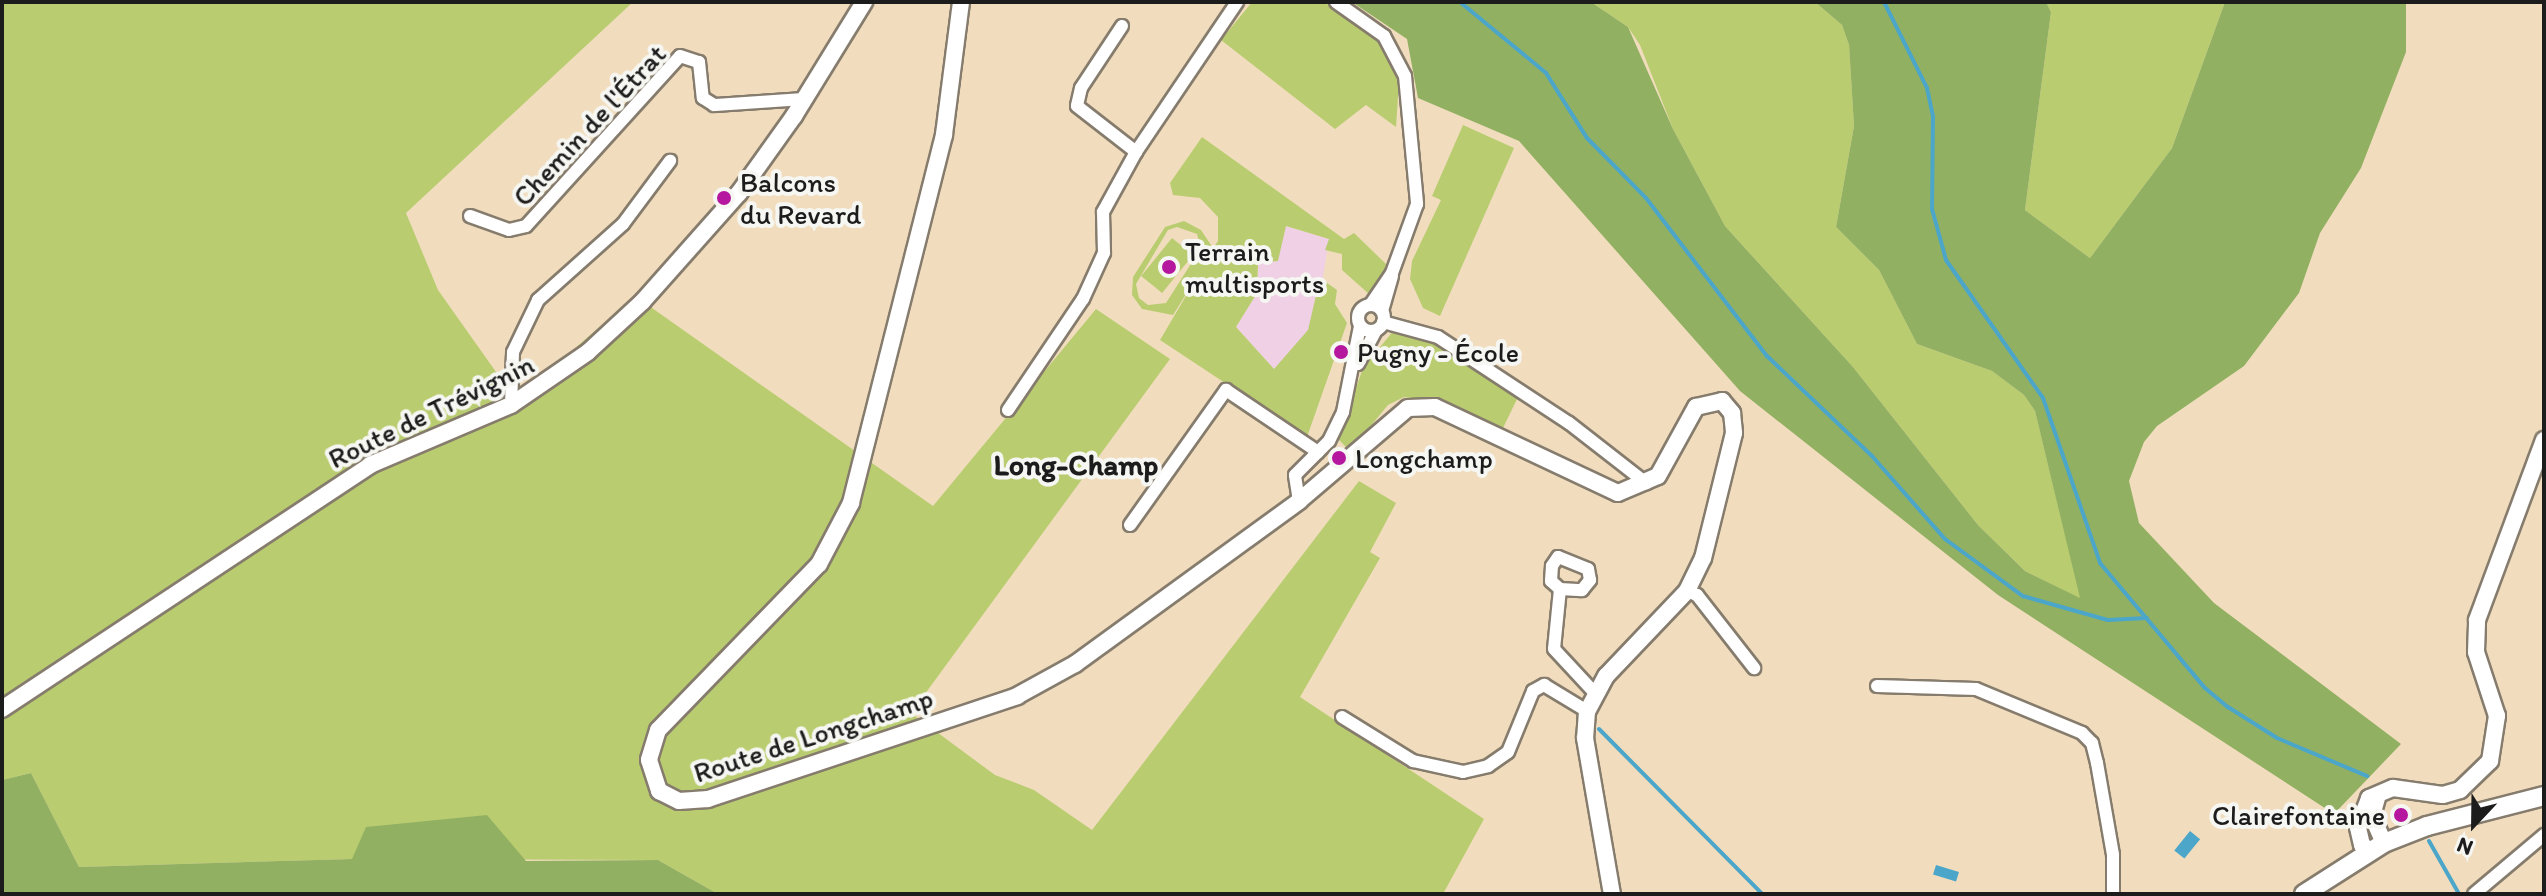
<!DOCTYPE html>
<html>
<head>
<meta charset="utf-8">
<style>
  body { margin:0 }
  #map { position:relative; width:2546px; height:896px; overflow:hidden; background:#f1ddbe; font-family:Itim,sans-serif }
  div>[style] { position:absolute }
  .built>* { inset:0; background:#f0d0e4 }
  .green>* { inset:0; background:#b9cd70; transform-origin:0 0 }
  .forest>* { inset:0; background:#92b062 }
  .water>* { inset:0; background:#4ba6c9; transform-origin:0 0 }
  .stream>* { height:4px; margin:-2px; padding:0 2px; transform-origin:2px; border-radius:2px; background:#4ba6c9 }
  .roads { filter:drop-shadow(2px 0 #867c6d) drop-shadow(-2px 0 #867c6d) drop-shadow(0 2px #867c6d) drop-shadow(0 -2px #867c6d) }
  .minor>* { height:12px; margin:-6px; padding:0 6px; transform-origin:6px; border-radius:6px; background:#fff }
  .minor>.ring { margin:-6px; padding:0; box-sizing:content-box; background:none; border:12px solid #fff; border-radius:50% }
  .tertiary>* { height:16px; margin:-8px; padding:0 8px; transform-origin:8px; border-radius:8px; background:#fff }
  .secondary>* { height:18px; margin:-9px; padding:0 9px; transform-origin:9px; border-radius:9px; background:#fff }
  .dots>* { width:22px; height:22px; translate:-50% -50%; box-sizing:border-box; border:4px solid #f6f6f2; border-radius:50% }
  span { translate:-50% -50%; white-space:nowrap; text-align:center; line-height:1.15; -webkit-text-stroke:8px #f6f6f2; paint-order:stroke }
  .street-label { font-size:28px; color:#1c1c1c }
  .poi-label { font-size:28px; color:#1c1c1c }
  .left { translate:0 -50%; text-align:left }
  .right { translate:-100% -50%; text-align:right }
  .neighbourhood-label { font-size:30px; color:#1c1c1c; font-weight:700 }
  .frame { position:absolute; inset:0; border:4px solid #1c1c1c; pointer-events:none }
  .north { position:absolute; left:2434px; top:784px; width:80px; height:80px; -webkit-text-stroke:6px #f6f6f2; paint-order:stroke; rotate:202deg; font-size:22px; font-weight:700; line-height:32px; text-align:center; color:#1c1c1c }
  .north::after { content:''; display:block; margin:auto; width:28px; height:36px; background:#1c1c1c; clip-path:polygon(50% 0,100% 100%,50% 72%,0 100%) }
</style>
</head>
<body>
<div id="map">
  <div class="built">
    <i style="clip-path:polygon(1285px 226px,1329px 239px,1315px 329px,1282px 378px,1236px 327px,1257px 293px,1258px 263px,1277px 261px)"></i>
  </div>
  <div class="green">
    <i style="clip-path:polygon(2px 2px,633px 2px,406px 213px,438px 290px,501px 379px,527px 390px,635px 296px,933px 506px,1096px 309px,1170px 359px,911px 713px,995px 775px,1034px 790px,1092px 830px,1359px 481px,1396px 503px,1370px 552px,1380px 558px,1300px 697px,1484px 819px,1443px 894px,718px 894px,658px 860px,352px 859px,79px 867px,31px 773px,2px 780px)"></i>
    <i style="clip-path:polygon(1252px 2px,1324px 2px,1379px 40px,1399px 82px,1396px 127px,1366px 105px,1335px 129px,1221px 40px)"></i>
    <i style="clip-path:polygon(1591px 2px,1815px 2px,1842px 25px,1849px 45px,1854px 126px,1836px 227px,1879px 270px,1917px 344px,1992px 371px,2024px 395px,2035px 411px,2081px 599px,2025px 571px,1978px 525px,1853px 367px,1725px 226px,1673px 129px,1640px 45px,1628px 27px)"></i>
    <i style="clip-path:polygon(2046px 2px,2225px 2px,2172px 148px,2090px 258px,2025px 210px,2051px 12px)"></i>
    <i style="clip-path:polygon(1463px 125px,1514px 148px,1440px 316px,1423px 308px,1410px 279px,1412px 261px,1441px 200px,1432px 196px)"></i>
    <i style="clip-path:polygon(evenodd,1202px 137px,1344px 239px,1354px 233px,1386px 264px,1381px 289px,1369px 294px,1342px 270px,1342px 254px,1325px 250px,1329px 239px,1286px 226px,1278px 261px,1258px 263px,1257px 293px,1236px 327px,1274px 369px,1308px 330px,1320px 278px,1337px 290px,1335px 304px,1347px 323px,1307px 437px,1160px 340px,1200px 272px,1173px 315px,1142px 309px,1132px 295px,1133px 277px,1165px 227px,1184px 221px,1201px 230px,1213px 248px,1218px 241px,1218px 217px,1200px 198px,1173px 195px,1170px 183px,1202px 137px,1177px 227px,1197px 234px,1201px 248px,1166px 303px,1148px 305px,1139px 298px,1136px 284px,1168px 230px,1177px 227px)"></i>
    <i style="left:1172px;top:238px;width:27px;height:49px;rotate:39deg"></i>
    <i style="clip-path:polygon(1394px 330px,1435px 340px,1518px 397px,1503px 428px,1453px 405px,1404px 397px,1388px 405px,1350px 451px,1338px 439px,1363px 368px)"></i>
  </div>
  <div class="forest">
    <i style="clip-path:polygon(1352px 2px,1591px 2px,1628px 27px,1673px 129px,1725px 226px,1853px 367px,1978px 525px,2025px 571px,2080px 598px,2035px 411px,2024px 395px,1992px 371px,1917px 344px,1879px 270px,1836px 227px,1854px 126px,1849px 45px,1842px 25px,1815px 2px,2046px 2px,2051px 12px,2025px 210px,2090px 258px,2172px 148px,2225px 2px,2406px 2px,2406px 52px,2361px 168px,2320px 233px,2299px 293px,2244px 366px,2157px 426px,2144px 442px,2129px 481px,2139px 523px,2214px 603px,2401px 744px,2334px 814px,1998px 595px,1740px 391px,1519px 141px,1418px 98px,1407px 39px)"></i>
    <i style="clip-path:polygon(31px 773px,79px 867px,352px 859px,366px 827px,487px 815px,526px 861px,658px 860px,718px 894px,2px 894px,2px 780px)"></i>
  </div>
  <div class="water">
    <i style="left:2190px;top:831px;width:13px;height:25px;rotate:39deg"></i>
    <i style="left:1936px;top:865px;width:24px;height:10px;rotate:17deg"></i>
  </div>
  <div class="stream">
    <i style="left:1460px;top:2px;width:112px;rotate:39.5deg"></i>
    <i style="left:1546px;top:73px;width:77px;rotate:57.8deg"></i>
    <i style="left:1587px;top:138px;width:84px;rotate:45.5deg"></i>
    <i style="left:1646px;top:198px;width:199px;rotate:52.6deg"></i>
    <i style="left:1767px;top:356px;width:145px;rotate:43.6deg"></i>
    <i style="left:1872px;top:456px;width:111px;rotate:48.7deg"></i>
    <i style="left:1945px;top:539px;width:97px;rotate:36.2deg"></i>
    <i style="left:2023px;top:596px;width:88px;rotate:15.8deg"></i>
    <i style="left:2108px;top:620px;width:39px;rotate:-3deg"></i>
    <i style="left:1884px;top:2px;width:96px;rotate:63.4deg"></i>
    <i style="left:1927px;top:88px;width:29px;rotate:78deg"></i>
    <i style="left:1933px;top:116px;width:93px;rotate:90.6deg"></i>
    <i style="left:1932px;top:209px;width:53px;rotate:74.6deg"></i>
    <i style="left:1946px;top:260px;width:169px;rotate:54.9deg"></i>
    <i style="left:2043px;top:398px;width:175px;rotate:70.9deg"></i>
    <i style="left:2100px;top:563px;width:163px;rotate:50deg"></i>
    <i style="left:2205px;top:688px;width:30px;rotate:40deg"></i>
    <i style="left:2228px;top:707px;width:58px;rotate:32.3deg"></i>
    <i style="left:2277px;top:738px;width:98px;rotate:22.9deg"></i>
    <i style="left:1599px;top:729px;width:232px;rotate:45.3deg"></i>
    <i style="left:2429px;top:841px;width:61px;rotate:60.5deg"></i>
  </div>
  <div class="roads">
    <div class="minor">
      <i style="left:1336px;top:2px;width:59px;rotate:35.3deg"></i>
      <i style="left:1384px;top:36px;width:45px;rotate:62.3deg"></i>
      <i style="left:1405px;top:76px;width:129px;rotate:84.6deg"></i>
      <i style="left:1417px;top:204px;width:73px;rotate:109.9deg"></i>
      <i style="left:1392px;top:273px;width:37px;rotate:124deg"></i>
      <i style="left:1122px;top:26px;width:74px;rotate:123.5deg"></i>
      <i style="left:1081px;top:88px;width:18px;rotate:103deg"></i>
      <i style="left:1077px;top:106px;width:75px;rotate:37.9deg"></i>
      <i style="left:470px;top:216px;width:41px;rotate:19.7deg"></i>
      <i style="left:509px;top:230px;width:17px;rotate:-13deg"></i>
      <i style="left:526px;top:226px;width:229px;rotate:-47.8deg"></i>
      <i style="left:680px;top:56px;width:20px;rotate:18deg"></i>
      <i style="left:699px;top:62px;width:36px;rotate:84deg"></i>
      <i style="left:703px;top:98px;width:13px;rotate:32deg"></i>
      <i style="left:714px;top:105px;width:91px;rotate:-3.8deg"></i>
      <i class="ring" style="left:1358px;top:305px;width:14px;height:14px"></i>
      <i style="left:1382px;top:311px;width:36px;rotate:-74deg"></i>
      <i style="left:1383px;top:322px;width:57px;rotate:15.3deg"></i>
      <i style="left:1438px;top:337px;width:157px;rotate:33.3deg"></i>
      <i style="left:1569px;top:423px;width:98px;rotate:37.9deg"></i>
      <i style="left:1358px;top:364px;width:38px;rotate:-62deg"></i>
      <i style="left:511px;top:405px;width:53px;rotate:-87.8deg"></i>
      <i style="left:513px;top:352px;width:58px;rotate:-64.3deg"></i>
      <i style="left:538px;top:300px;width:114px;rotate:-41.8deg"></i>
      <i style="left:623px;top:224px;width:79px;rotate:-53.3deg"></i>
      <i style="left:1008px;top:410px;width:134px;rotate:-56deg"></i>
      <i style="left:1083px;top:299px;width:51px;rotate:-65.5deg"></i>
      <i style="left:1104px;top:253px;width:41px;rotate:-91.4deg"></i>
      <i style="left:1103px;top:212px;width:68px;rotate:-61.2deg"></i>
      <i style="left:1136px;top:152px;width:181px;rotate:-56deg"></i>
      <i style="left:1299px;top:501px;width:26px;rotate:-99deg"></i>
      <i style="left:1295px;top:475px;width:48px;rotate:-45deg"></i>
      <i style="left:1329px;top:441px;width:32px;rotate:-64deg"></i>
      <i style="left:1343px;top:412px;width:88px;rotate:-78.8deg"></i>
      <i style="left:1130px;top:525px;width:166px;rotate:-54.6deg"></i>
      <i style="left:1226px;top:390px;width:111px;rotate:34deg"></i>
      <i style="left:1560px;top:589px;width:22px;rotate:3deg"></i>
      <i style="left:1582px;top:590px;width:13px;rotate:-51deg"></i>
      <i style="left:1590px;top:580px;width:11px;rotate:-100deg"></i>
      <i style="left:1588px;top:569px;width:32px;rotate:-158deg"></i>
      <i style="left:1558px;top:557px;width:11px;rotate:124deg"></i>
      <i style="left:1552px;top:566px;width:15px;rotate:94deg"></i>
      <i style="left:1551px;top:581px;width:12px;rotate:42deg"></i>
      <i style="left:1560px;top:589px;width:60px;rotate:95.7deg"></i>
      <i style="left:1554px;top:649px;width:59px;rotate:47.1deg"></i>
      <i style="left:1687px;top:591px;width:11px;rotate:22deg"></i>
      <i style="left:1697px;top:595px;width:93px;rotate:52deg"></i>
      <i style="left:1877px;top:686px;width:99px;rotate:1.7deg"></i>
      <i style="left:1976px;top:689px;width:115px;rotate:22.5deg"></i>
      <i style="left:2082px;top:733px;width:14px;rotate:45deg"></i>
      <i style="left:2092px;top:743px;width:21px;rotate:76deg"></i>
      <i style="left:2097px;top:763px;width:93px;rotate:80.1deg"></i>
      <i style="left:2113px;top:855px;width:39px;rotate:90deg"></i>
      <i style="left:1342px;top:717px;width:84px;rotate:31.8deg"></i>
      <i style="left:1413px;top:761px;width:51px;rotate:12.4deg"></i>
      <i style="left:1463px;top:772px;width:26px;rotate:-13deg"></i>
      <i style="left:1488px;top:766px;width:24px;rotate:-35deg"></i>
      <i style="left:1508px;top:752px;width:66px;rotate:-67.7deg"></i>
      <i style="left:1533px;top:691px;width:13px;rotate:-29deg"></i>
      <i style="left:1544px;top:685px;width:50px;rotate:31.2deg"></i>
      <i style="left:2474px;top:894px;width:92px;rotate:-40.1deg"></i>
    </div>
    <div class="tertiary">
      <i style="left:961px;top:2px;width:134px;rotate:97.3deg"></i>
      <i style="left:944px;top:135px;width:380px;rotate:104.2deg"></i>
      <i style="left:851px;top:503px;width:69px;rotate:117.7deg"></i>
      <i style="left:819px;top:564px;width:231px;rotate:134.1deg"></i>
      <i style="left:658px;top:730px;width:31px;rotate:107deg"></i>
      <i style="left:649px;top:760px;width:33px;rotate:72deg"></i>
      <i style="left:659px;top:791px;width:22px;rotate:27deg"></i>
      <i style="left:679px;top:801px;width:29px;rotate:-4deg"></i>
      <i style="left:708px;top:799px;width:326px;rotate:-18.4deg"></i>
      <i style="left:1017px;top:696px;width:66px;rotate:-28.9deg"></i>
      <i style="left:1075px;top:664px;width:277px;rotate:-36deg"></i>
      <i style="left:1299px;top:501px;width:143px;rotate:-40.5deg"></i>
      <i style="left:1408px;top:408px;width:27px;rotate:-2deg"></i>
      <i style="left:1435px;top:407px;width:202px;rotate:25.2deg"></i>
      <i style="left:1618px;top:493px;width:43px;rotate:-23deg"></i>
      <i style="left:1658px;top:476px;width:79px;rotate:-61.2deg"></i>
      <i style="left:1696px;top:407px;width:27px;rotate:-13deg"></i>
      <i style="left:1722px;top:401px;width:16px;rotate:50deg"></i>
      <i style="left:1732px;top:413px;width:20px;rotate:84deg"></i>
      <i style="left:1734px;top:433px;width:129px;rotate:103.9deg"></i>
      <i style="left:1703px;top:558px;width:37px;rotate:116deg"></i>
      <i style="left:1687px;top:591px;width:117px;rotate:133.6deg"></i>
      <i style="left:1606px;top:676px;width:40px;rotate:118deg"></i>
      <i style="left:1587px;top:711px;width:27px;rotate:94deg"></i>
      <i style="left:1585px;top:738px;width:158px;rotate:80.2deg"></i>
      <i style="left:2px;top:709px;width:442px;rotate:-33.5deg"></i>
      <i style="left:370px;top:465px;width:153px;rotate:-23.1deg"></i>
      <i style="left:511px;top:405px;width:93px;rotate:-34.5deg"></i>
      <i style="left:588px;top:352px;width:75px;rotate:-42.8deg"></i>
      <i style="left:643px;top:301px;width:144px;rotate:-48.4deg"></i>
      <i style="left:739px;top:193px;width:95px;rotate:-54.5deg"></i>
      <i style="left:794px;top:116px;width:134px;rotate:-58.4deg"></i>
      <i style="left:2377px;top:798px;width:19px;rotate:106deg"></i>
      <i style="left:2372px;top:816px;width:30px;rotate:66deg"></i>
      <i style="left:2370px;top:851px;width:10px;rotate:-143deg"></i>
      <i style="left:2362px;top:845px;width:18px;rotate:-103deg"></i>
      <i style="left:2358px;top:827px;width:31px;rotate:-69deg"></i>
      <i style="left:2369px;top:798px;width:26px;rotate:-23deg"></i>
      <i style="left:2393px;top:788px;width:50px;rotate:8deg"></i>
      <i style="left:2443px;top:795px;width:18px;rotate:-16deg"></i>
      <i style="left:2460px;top:790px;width:42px;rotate:-44deg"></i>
      <i style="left:2490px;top:761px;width:46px;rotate:-81.2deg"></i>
      <i style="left:2497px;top:716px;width:67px;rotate:-108.2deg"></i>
      <i style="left:2476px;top:652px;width:32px;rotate:-88deg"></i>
      <i style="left:2477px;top:620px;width:192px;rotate:-69.6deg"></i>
    </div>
    <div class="secondary">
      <i style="left:2304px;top:894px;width:95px;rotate:-32.5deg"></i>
      <i style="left:2384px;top:843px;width:46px;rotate:-21.6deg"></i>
      <i style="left:2427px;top:826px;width:121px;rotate:-14.4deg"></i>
    </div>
  </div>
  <div class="dots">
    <i style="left:724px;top:198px;background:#b5179e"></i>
    <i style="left:1169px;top:267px;background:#b5179e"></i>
    <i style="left:1341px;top:352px;background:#b5179e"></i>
    <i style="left:1339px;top:458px;background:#b5179e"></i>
    <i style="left:2401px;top:815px;background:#b5179e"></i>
  </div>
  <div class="street-label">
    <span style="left:589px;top:125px;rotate:-47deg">Chemin de l'Étrat</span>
    <span style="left:431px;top:411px;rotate:-26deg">Route de Trévignin</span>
    <span style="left:813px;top:735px;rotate:-18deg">Route de Longchamp</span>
  </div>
  <div class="poi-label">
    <span class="left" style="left:740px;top:198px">Balcons<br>du Revard</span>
    <span class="left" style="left:1185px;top:267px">Terrain<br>multisports</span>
    <span class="left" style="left:1357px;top:352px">Pugny - École</span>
    <span class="left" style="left:1355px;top:458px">Longchamp</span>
    <span class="right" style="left:2385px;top:815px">Clairefontaine</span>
  </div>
  <div class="neighbourhood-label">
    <span style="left:1076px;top:465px">Long-Champ</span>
  </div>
  <div class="frame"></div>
  <div class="north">N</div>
</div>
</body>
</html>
